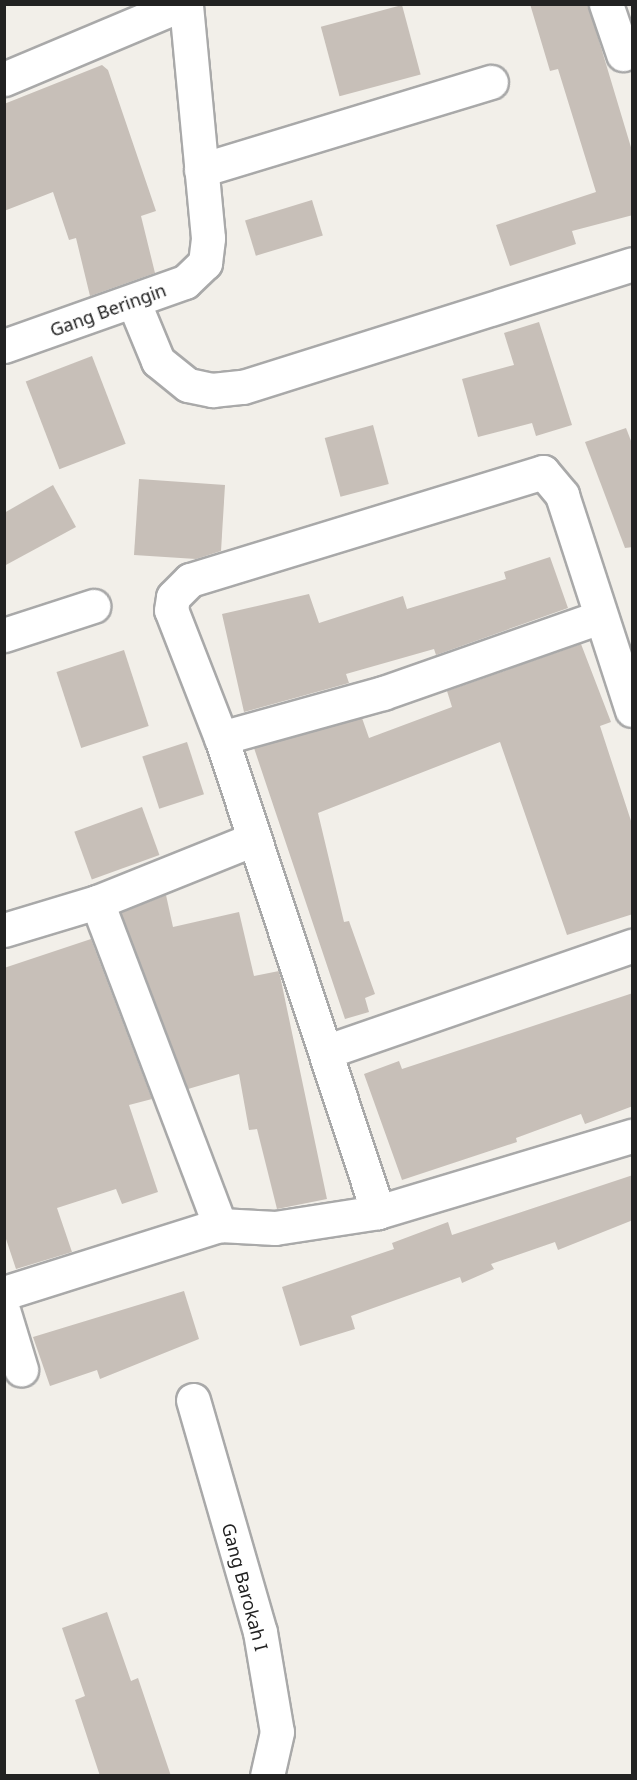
<!DOCTYPE html>
<html>
<head>
<meta charset="utf-8">
<style>
  body { margin:0 }
  #map { position:relative; width:637px; height:1780px; overflow:hidden; background:#f2efe9; font-family:"Noto Sans",sans-serif }
  div>[style] { position:absolute }
  .building>* { inset:0; background:#c7bfb8; transform-origin:0 0 }
  .roads { filter:drop-shadow(2px 0 #a9a9a9) drop-shadow(-2px 0 #a9a9a9) drop-shadow(0 2px #a9a9a9) drop-shadow(0 -2px #a9a9a9) }
  .minor>* { height:33px; margin:-16.5px; padding:0 16.5px; transform-origin:16.5px; border-radius:16.5px; background:#fff }
  span { translate:-50% -50%; white-space:nowrap; text-align:center; line-height:1.15; -webkit-text-stroke:4.5px #fff; paint-order:stroke }
  .street-label { font-size:18px; color:#222 }
  .frame { position:absolute; inset:0; border:6px solid #222; pointer-events:none }
</style>
</head>
<body>
<div id="map">
  <div class="building">
    <i style="clip-path:polygon(530px 4px,588px 4px,633px 154px,633px 215px,572px 231px,576px 244px,510px 266px,496px 225px,596px 192px,558px 69px,550px 71px)"></i>
    <i style="left:402px;top:5px;width:72px;height:84px;rotate:75deg"></i>
    <i style="clip-path:polygon(102px 65px,108px 70px,156px 211px,141px 216px,155px 273px,90px 296px,76px 238px,69px 240px,53px 192px,4px 211px,4px 104px)"></i>
    <i style="left:312px;top:200px;width:37px;height:70px;rotate:73deg"></i>
    <i style="clip-path:polygon(539px 322px,572px 425px,536px 436px,532px 423px,478px 437px,462px 379px,514px 365px,504px 333px)"></i>
    <i style="left:92px;top:356px;width:94px;height:71px;rotate:69deg"></i>
    <i style="left:373px;top:425px;width:61px;height:50px;rotate:75deg"></i>
    <i style="clip-path:polygon(626px 428px,633px 446px,633px 547px,625px 548px,585px 442px)"></i>
    <i style="clip-path:polygon(139px 479px,225px 485px,221px 551px,196px 559px,134px 555px)"></i>
    <i style="clip-path:polygon(53px 485px,76px 527px,4px 566px,4px 513px)"></i>
    <i style="clip-path:polygon(550px 557px,568px 608px,436px 655px,434px 649px,346px 674px,349px 683px,244px 712px,222px 614px,309px 594px,319px 623px,403px 596px,407px 609px,506px 579px,504px 572px)"></i>
    <i style="clip-path:polygon(581px 644px,611px 722px,600px 726px,633px 827px,633px 914px,567px 935px,500px 742px,318px 813px,344px 922px,349px 921px,375px 994px,365px 998px,369px 1012px,345px 1019px,254px 748px,362px 718px,369px 738px,452px 707px,447px 691px)"></i>
    <i style="left:124px;top:650px;width:80px;height:71px;rotate:72deg"></i>
    <i style="left:187px;top:742px;width:55px;height:47px;rotate:72deg"></i>
    <i style="left:142px;top:807px;width:51px;height:72px;rotate:70deg"></i>
    <i style="clip-path:polygon(166px 895px,173px 927px,239px 912px,254px 976px,279px 971px,327px 1199px,277px 1209px,257px 1129px,249px 1130px,239px 1074px,188px 1089px,121px 913px)"></i>
    <i style="clip-path:polygon(91px 939px,152px 1099px,129px 1105px,158px 1192px,122px 1204px,116px 1189px,57px 1208px,72px 1252px,16px 1269px,4px 1233px,4px 968px)"></i>
    <i style="clip-path:polygon(633px 993px,633px 1106px,585px 1124px,581px 1114px,516px 1138px,517px 1142px,402px 1180px,364px 1074px,399px 1061px,402px 1069px)"></i>
    <i style="clip-path:polygon(633px 1175px,633px 1220px,558px 1250px,555px 1242px,491px 1264px,494px 1269px,462px 1283px,460px 1277px,351px 1316px,355px 1329px,300px 1346px,282px 1287px,394px 1249px,392px 1243px,448px 1222px,452px 1235px)"></i>
    <i style="clip-path:polygon(184px 1291px,199px 1339px,100px 1379px,97px 1370px,50px 1386px,33px 1337px)"></i>
    <i style="clip-path:polygon(107px 1612px,131px 1681px,138px 1678px,171px 1776px,100px 1776px,75px 1700px,85px 1696px,62px 1628px)"></i>
  </div>
  <div class="roads">
    <div class="minor">
      <i style="left:606px;top:4px;width:53px;rotate:71.2deg"></i>
      <i style="left:4px;top:79px;width:193px;rotate:-22.8deg"></i>
      <i style="left:201px;top:170px;width:303px;rotate:-16.9deg"></i>
      <i style="left:134px;top:303px;width:63px;rotate:67.5deg"></i>
      <i style="left:158px;top:361px;width:38px;rotate:39deg"></i>
      <i style="left:188px;top:385px;width:25px;rotate:12deg"></i>
      <i style="left:212px;top:390px;width:31px;rotate:-6deg"></i>
      <i style="left:243px;top:387px;width:408px;rotate:-17.5deg"></i>
      <i style="left:4px;top:346px;width:192px;rotate:-19.5deg"></i>
      <i style="left:185px;top:282px;width:28px;rotate:-44deg"></i>
      <i style="left:205px;top:263px;width:25px;rotate:-83deg"></i>
      <i style="left:208px;top:238px;width:235px;rotate:-95.4deg"></i>
      <i style="left:4px;top:635px;width:94px;rotate:-18deg"></i>
      <i style="left:221px;top:738px;width:168px;rotate:-15.5deg"></i>
      <i style="left:383px;top:693px;width:230px;rotate:-19.3deg"></i>
      <i style="left:97px;top:902px;width:346px;rotate:69.2deg"></i>
      <i style="left:4px;top:930px;width:97px;rotate:-16.8deg"></i>
      <i style="left:97px;top:902px;width:169px;rotate:-21.9deg"></i>
      <i style="left:328px;top:1051px;width:322px;rotate:-19.1deg"></i>
      <i style="left:378px;top:1212px;width:499px;rotate:-108.3deg"></i>
      <i style="left:221px;top:738px;width:137px;rotate:-111.3deg"></i>
      <i style="left:171px;top:610px;width:13px;rotate:-81deg"></i>
      <i style="left:173px;top:597px;width:24px;rotate:-45deg"></i>
      <i style="left:190px;top:580px;width:369px;rotate:-17deg"></i>
      <i style="left:543px;top:472px;width:30px;rotate:50deg"></i>
      <i style="left:562px;top:495px;width:226px;rotate:72deg"></i>
      <i style="left:4px;top:1293px;width:226px;rotate:-17.5deg"></i>
      <i style="left:220px;top:1225px;width:55px;rotate:3.1deg"></i>
      <i style="left:275px;top:1228px;width:104px;rotate:-8.8deg"></i>
      <i style="left:378px;top:1212px;width:265px;rotate:-16.7deg"></i>
      <i style="left:4px;top:1313px;width:59px;rotate:73.1deg"></i>
      <i style="left:193px;top:1400px;width:241px;rotate:73.9deg"></i>
      <i style="left:260px;top:1632px;width:101px;rotate:80.4deg"></i>
      <i style="left:277px;top:1732px;width:45px;rotate:102.8deg"></i>
    </div>
  </div>
  <div class="street-label">
    <span style="left:108px;top:310px;rotate:-20deg">Gang Beringin</span>
    <span style="left:245px;top:1587px;rotate:75deg">Gang Barokah I</span>
  </div>
  <div class="frame"></div>
</div>
</body>
</html>
